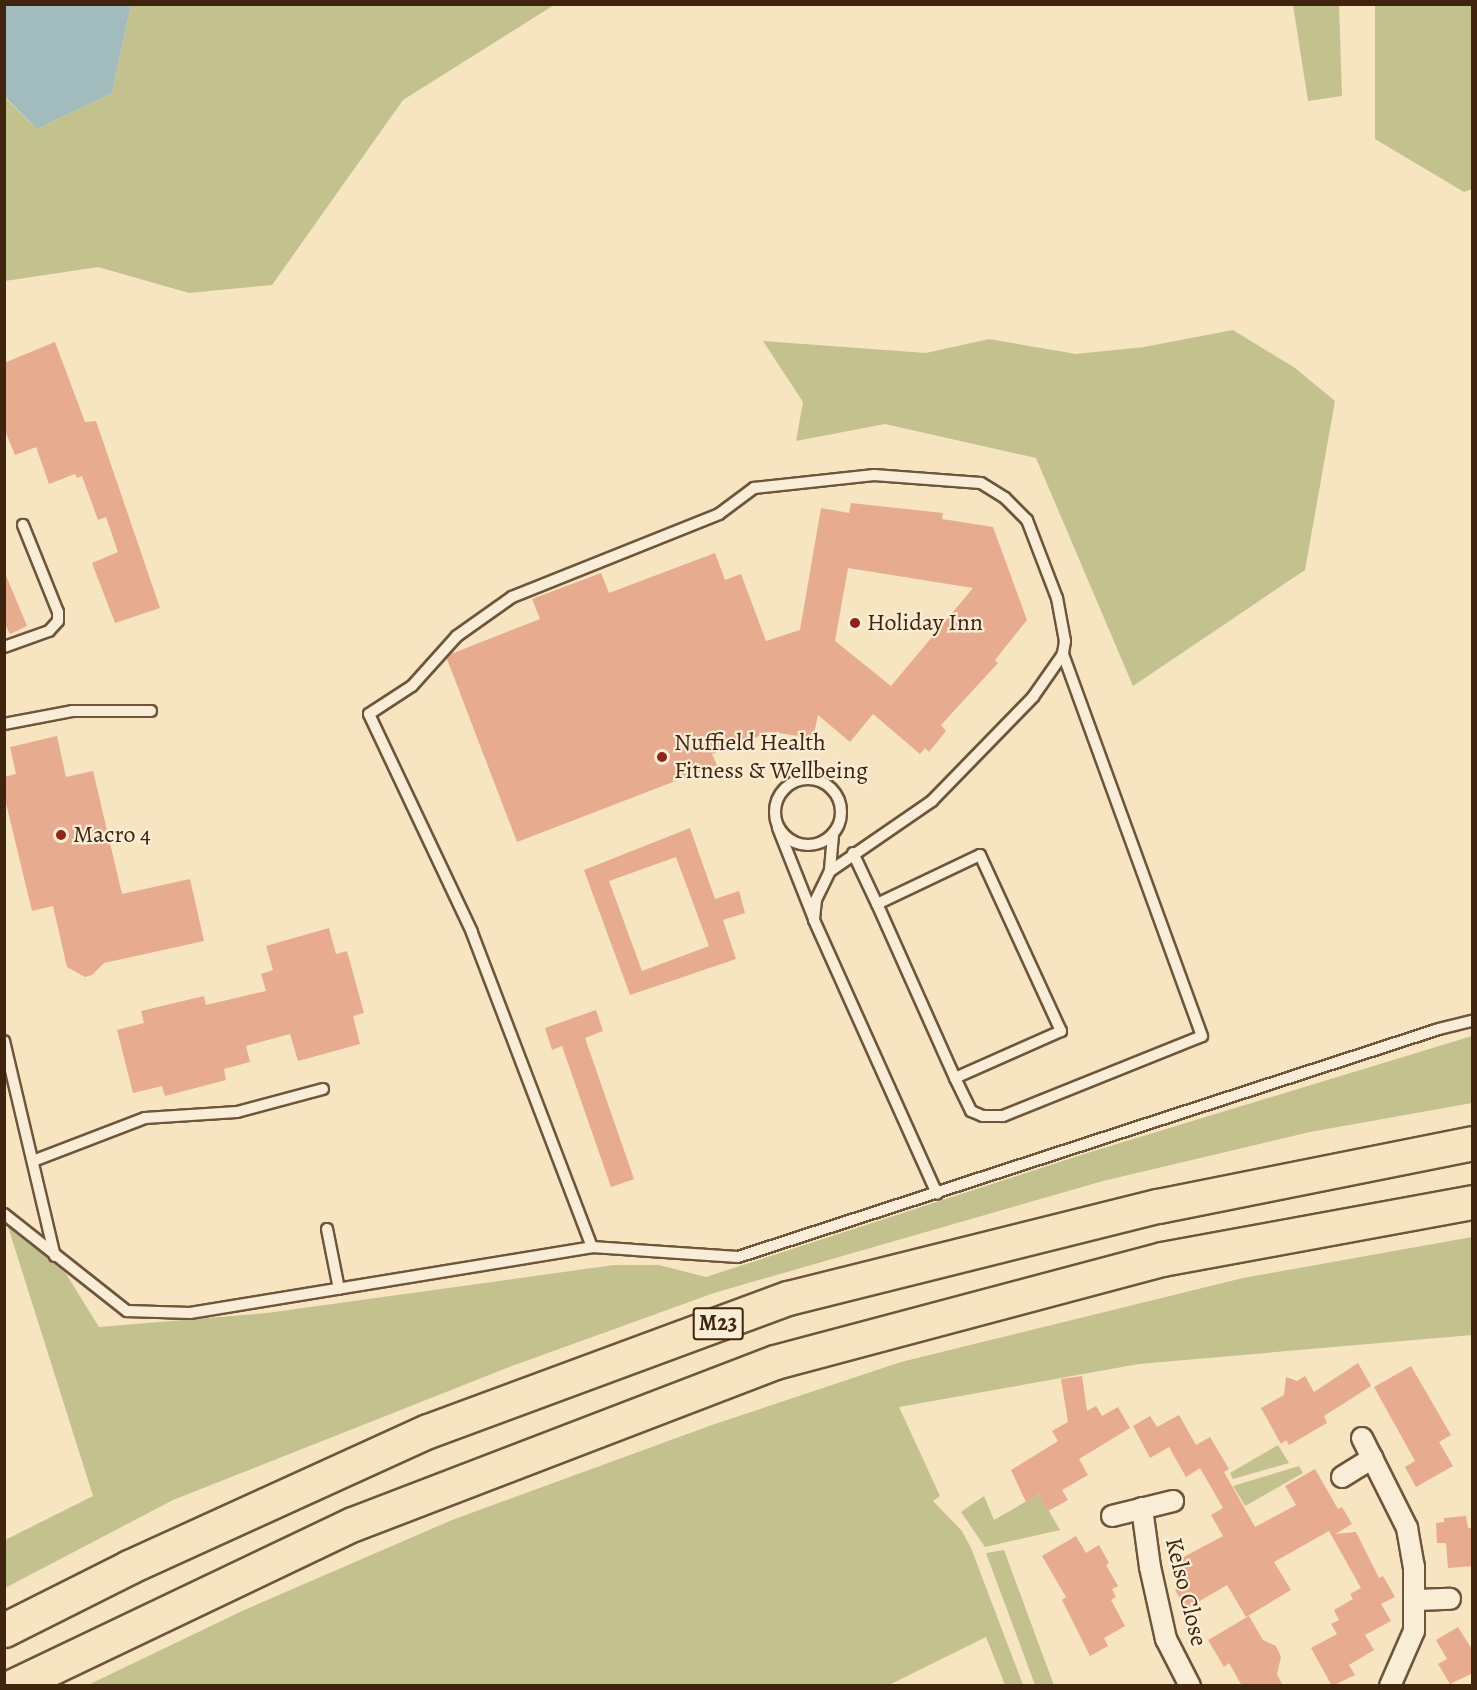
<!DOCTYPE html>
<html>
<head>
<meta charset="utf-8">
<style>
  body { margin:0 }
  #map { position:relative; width:1477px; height:1690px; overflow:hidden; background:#f7e4c1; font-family:Alegreya,serif }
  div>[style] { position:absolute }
  .green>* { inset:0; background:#c3c28e }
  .water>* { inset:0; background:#a2bcbd }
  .building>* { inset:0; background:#e7ab8f }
  .roads { filter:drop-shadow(2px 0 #6e553b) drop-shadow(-2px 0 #6e553b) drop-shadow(0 2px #6e553b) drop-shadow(0 -2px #6e553b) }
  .lane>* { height:10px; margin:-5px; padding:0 5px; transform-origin:5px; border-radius:5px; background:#faedd7 }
  .lane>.ring { margin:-5px; padding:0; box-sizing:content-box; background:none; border:10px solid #faedd7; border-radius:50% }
  .street>* { height:20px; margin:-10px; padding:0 10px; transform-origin:10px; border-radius:10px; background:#faedd7 }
  .highway>* { height:33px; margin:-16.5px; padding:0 16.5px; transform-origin:16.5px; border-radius:16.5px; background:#f7e4c1 }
  .dots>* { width:16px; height:16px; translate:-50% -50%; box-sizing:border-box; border:3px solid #faedd7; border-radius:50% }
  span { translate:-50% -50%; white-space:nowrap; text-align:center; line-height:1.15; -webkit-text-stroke:4.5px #faedd7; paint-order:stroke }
  .shield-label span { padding:2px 4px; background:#faedd7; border:2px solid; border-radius:4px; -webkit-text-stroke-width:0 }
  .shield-label { font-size:22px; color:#40250e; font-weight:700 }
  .poi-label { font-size:24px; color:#40250e }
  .left { translate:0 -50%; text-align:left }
  .street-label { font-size:24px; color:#40250e }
  .frame { position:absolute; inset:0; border:6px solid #40250e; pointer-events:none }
</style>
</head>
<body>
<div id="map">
  <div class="green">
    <i style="clip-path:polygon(131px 5px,554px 5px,403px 100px,272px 285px,189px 293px,98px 267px,5px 281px,4px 97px,37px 129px,112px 93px)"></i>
    <i style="clip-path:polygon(1293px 5px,1339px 5px,1342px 96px,1308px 101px)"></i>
    <i style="clip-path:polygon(1375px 5px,1472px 5px,1472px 189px,1464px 192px,1375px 139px)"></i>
    <i style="clip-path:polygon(1233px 330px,1295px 368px,1335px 401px,1305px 570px,1133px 686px,1036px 458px,885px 424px,796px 441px,803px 402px,763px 341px,926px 353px,989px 339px,1076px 354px,1144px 347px)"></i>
    <i style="clip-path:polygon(1472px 1036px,1472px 1103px,1310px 1132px,1103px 1181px,714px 1293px,512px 1366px,173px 1500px,5px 1588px,5px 1540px,93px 1496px,4px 1214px,55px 1256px,99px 1327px,267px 1313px,614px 1265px,659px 1265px,706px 1277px,1084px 1154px)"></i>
    <i style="clip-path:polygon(1472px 1237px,1472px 1335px,1139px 1364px,899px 1407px,940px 1496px,933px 1501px,962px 1531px,971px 1548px,1023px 1685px,1005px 1685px,986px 1637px,889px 1685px,88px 1685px,242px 1611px,452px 1520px,712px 1425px,901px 1362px,1243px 1278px)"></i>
    <i style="clip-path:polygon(1278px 1445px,1289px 1463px,1233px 1479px,1230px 1473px)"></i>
    <i style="clip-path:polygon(1299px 1466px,1303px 1473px,1245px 1506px,1233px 1486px)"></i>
    <i style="clip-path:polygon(1039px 1494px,1060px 1530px,985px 1547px,961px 1512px,984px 1496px,994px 1520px)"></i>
    <i style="clip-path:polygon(1004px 1550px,1039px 1645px,1054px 1685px,1035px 1685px,986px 1553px)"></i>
  </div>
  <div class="water">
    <i style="clip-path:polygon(4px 5px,131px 5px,112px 93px,37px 129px,5px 97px)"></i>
  </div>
  <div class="building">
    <i style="clip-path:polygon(55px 342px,85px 422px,96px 421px,160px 608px,115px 623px,92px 563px,118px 552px,106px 517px,98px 520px,82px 476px,77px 478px,75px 474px,49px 484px,36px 447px,15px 455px,4px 428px,4px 363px)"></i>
    <i style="clip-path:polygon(evenodd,851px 503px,943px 513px,942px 519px,993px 527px,1027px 620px,995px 660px,998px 663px,941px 725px,946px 731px,929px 752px,925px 748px,920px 754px,873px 714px,850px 742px,818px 715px,813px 738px,771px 732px,712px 754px,717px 765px,517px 842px,447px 659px,451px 654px,540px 619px,532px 599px,601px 573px,609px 593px,715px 553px,725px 580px,741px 574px,766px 641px,800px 630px,821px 508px,849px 513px,851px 503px,848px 568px,973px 588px,891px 686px,835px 641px,848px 568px)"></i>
    <i style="clip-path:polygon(5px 573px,27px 626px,10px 634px,4px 622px)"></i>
    <i style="clip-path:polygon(57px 736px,66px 777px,93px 771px,122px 894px,190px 879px,204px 941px,104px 963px,92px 975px,85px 977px,67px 967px,53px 906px,32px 911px,4px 795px,4px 777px,16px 774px,10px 747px)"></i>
    <i style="clip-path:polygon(evenodd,690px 828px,715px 899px,739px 891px,745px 913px,723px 920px,736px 959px,630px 995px,584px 870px,690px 828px,676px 857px,709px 946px,642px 971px,609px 881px,676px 857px)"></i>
    <i style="clip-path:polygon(329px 928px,336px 954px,347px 951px,364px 1013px,353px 1016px,360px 1044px,298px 1061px,290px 1034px,246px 1046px,250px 1062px,224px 1069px,226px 1080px,165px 1096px,162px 1086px,133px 1093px,117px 1030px,144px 1023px,141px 1011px,204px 996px,206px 1005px,266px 991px,261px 974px,273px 970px,266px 946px)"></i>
    <i style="clip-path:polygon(596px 1010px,603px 1031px,585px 1038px,634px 1179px,611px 1187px,562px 1046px,552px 1050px,545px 1028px)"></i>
    <i style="clip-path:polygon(1358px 1363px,1371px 1386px,1324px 1416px,1327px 1423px,1289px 1445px,1286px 1440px,1281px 1444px,1261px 1408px,1284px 1395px,1286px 1377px,1297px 1381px,1305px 1376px,1314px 1392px)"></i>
    <i style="clip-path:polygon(1411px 1366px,1451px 1435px,1439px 1442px,1453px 1466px,1416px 1487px,1405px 1467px,1415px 1461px,1374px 1387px)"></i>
    <i style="clip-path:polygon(1082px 1376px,1087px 1411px,1096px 1406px,1102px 1416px,1118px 1407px,1130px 1428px,1079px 1459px,1088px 1475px,1062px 1490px,1068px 1500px,1048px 1511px,1039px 1494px,1026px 1502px,1011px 1470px,1058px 1441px,1052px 1431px,1068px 1422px,1061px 1379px)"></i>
    <i style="clip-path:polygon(1179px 1415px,1196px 1445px,1210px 1437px,1229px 1469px,1224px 1472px,1255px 1527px,1296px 1505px,1285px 1486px,1315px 1469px,1338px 1509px,1342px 1507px,1352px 1524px,1335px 1534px,1356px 1532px,1379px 1578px,1383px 1576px,1395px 1597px,1381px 1604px,1391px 1621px,1365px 1635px,1374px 1650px,1349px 1665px,1355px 1675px,1332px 1686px,1311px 1648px,1337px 1634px,1331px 1624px,1339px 1620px,1334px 1610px,1353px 1599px,1350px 1594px,1361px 1588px,1329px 1531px,1274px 1562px,1291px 1590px,1246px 1617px,1227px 1585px,1186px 1609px,1175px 1590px,1184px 1584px,1177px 1570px,1184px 1567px,1180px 1559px,1223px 1536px,1211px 1515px,1223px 1508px,1200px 1468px,1186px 1477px,1169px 1447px,1150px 1458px,1133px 1426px,1150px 1416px,1157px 1427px)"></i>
    <i style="clip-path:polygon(1466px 1516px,1468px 1528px,1472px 1528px,1473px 1566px,1448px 1568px,1446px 1543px,1437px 1543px,1436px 1523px,1444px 1522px,1444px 1518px)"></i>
    <i style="clip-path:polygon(1076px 1536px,1086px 1553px,1099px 1545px,1109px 1563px,1106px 1565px,1118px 1586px,1112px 1589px,1116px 1597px,1111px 1600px,1125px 1626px,1104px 1638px,1108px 1646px,1090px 1656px,1062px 1600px,1066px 1597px,1042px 1556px)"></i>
    <i style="clip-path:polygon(1249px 1616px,1263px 1640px,1276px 1646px,1281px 1657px,1277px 1674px,1283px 1686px,1242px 1686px,1229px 1663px,1224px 1667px,1208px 1640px)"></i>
    <i style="clip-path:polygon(1458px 1627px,1473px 1651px,1473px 1673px,1450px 1684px,1438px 1664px,1447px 1659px,1436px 1640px)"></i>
  </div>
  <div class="roads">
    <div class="lane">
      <i style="left:4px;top:647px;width:48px;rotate:-19.6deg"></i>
      <i style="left:49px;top:631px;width:13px;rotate:-48deg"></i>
      <i style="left:58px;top:621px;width:9px;rotate:-90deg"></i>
      <i style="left:58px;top:612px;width:94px;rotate:-111.9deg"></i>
      <i style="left:4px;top:724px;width:69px;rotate:-10.8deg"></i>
      <i style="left:72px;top:711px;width:79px"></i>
      <i class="ring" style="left:775px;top:779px;width:56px;height:56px"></i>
      <i style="left:778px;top:828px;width:98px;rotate:68.4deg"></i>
      <i style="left:833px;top:835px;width:36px;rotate:95deg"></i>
      <i style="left:830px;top:871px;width:32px;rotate:116deg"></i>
      <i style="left:816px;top:900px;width:20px;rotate:96deg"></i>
      <i style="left:814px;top:920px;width:300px;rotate:65.8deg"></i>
      <i style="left:853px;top:853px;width:56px;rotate:64.8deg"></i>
      <i style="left:980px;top:855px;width:194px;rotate:65.3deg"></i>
      <i style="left:1061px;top:1031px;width:116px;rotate:156.1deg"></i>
      <i style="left:955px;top:1078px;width:191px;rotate:-114.1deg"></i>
      <i style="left:877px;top:904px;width:114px;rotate:-25.4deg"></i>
      <i style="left:4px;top:1041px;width:221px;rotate:76.7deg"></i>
      <i style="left:955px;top:1078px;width:37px;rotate:64deg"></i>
      <i style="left:971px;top:1111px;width:13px;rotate:23deg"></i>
      <i style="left:983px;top:1116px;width:20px"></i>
      <i style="left:1003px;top:1116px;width:214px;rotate:-21.9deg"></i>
      <i style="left:1202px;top:1036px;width:407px;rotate:-110deg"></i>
      <i style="left:33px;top:1161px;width:120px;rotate:-21deg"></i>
      <i style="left:145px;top:1118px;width:92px;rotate:-3.7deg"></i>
      <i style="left:237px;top:1112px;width:89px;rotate:-15deg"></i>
      <i style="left:4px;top:1214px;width:157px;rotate:38.3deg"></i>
      <i style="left:127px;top:1311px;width:63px;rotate:1.8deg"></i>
      <i style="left:190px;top:1313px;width:407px;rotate:-9.3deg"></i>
      <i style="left:592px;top:1247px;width:146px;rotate:3.9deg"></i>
      <i style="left:738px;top:1257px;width:737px;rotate:-18.02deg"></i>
      <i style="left:1439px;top:1029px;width:34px;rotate:-14deg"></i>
      <i style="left:327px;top:1229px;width:61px;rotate:78.7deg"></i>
      <i style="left:592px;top:1247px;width:337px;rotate:-110.9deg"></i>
      <i style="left:472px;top:932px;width:241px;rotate:-115.3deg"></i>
      <i style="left:369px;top:714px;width:51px;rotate:-33.1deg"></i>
      <i style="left:412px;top:686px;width:67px;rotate:-48deg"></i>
      <i style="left:457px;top:636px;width:67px;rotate:-35.3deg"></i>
      <i style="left:512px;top:597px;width:223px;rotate:-21.8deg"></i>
      <i style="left:719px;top:514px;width:44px;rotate:-36.6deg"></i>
      <i style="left:754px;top:488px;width:121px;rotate:-6.2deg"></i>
      <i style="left:874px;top:475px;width:107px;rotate:4.3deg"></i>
      <i style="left:981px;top:483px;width:28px;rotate:32deg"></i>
      <i style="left:1005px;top:498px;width:31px;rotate:45deg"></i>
      <i style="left:1027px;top:520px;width:84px;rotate:69deg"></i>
      <i style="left:1057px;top:598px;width:44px;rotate:79.5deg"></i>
      <i style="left:1065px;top:641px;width:13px;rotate:99deg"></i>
      <i style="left:1063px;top:654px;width:52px;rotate:124.9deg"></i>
      <i style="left:1033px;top:697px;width:145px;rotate:134.2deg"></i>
      <i style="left:932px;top:801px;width:124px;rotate:145.5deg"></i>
    </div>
    <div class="street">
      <i style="left:1362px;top:1438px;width:101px;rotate:63.4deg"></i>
      <i style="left:1407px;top:1528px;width:39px;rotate:80deg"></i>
      <i style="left:1414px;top:1566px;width:65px;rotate:90deg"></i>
      <i style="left:1414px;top:1631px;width:60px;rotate:113.6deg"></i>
      <i style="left:1342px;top:1477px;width:36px;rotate:-32deg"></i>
      <i style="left:1142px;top:1508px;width:60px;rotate:82.3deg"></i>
      <i style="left:1150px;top:1567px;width:74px;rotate:77.5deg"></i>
      <i style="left:1166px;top:1639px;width:53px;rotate:62.9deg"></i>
      <i style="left:1112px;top:1516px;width:63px;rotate:-13.8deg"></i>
      <i style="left:1417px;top:1600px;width:33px;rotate:-2deg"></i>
    </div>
    <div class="highway">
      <i style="left:4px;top:1630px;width:140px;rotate:-26.7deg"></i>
      <i style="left:129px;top:1567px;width:328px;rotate:-24.5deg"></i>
      <i style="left:428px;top:1431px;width:384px;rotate:-20.3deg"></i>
      <i style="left:788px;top:1298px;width:381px;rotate:-14deg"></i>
      <i style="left:1158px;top:1206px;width:320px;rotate:-11.3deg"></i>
      <i style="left:13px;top:1686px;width:377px;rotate:-25.5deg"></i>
      <i style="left:353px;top:1524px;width:452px;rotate:-21deg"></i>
      <i style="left:775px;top:1362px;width:400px;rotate:-14.9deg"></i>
      <i style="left:1162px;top:1259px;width:315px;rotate:-10.4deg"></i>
    </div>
  </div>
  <div class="dots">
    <i style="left:855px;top:623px;background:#8f2418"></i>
    <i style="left:662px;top:757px;background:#8f2418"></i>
    <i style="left:61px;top:835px;background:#8f2418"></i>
  </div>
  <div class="shield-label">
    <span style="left:718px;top:1324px">M23</span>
  </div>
  <div class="poi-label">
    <span class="left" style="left:867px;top:623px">Holiday Inn</span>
    <span class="left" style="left:674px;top:757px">Nuffield Health<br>Fitness &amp; Wellbeing</span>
    <span class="left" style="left:73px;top:835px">Macro 4</span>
  </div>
  <div class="street-label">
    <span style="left:1186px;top:1592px;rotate:76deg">Kelso Close</span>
  </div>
  <div class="frame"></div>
</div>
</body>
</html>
